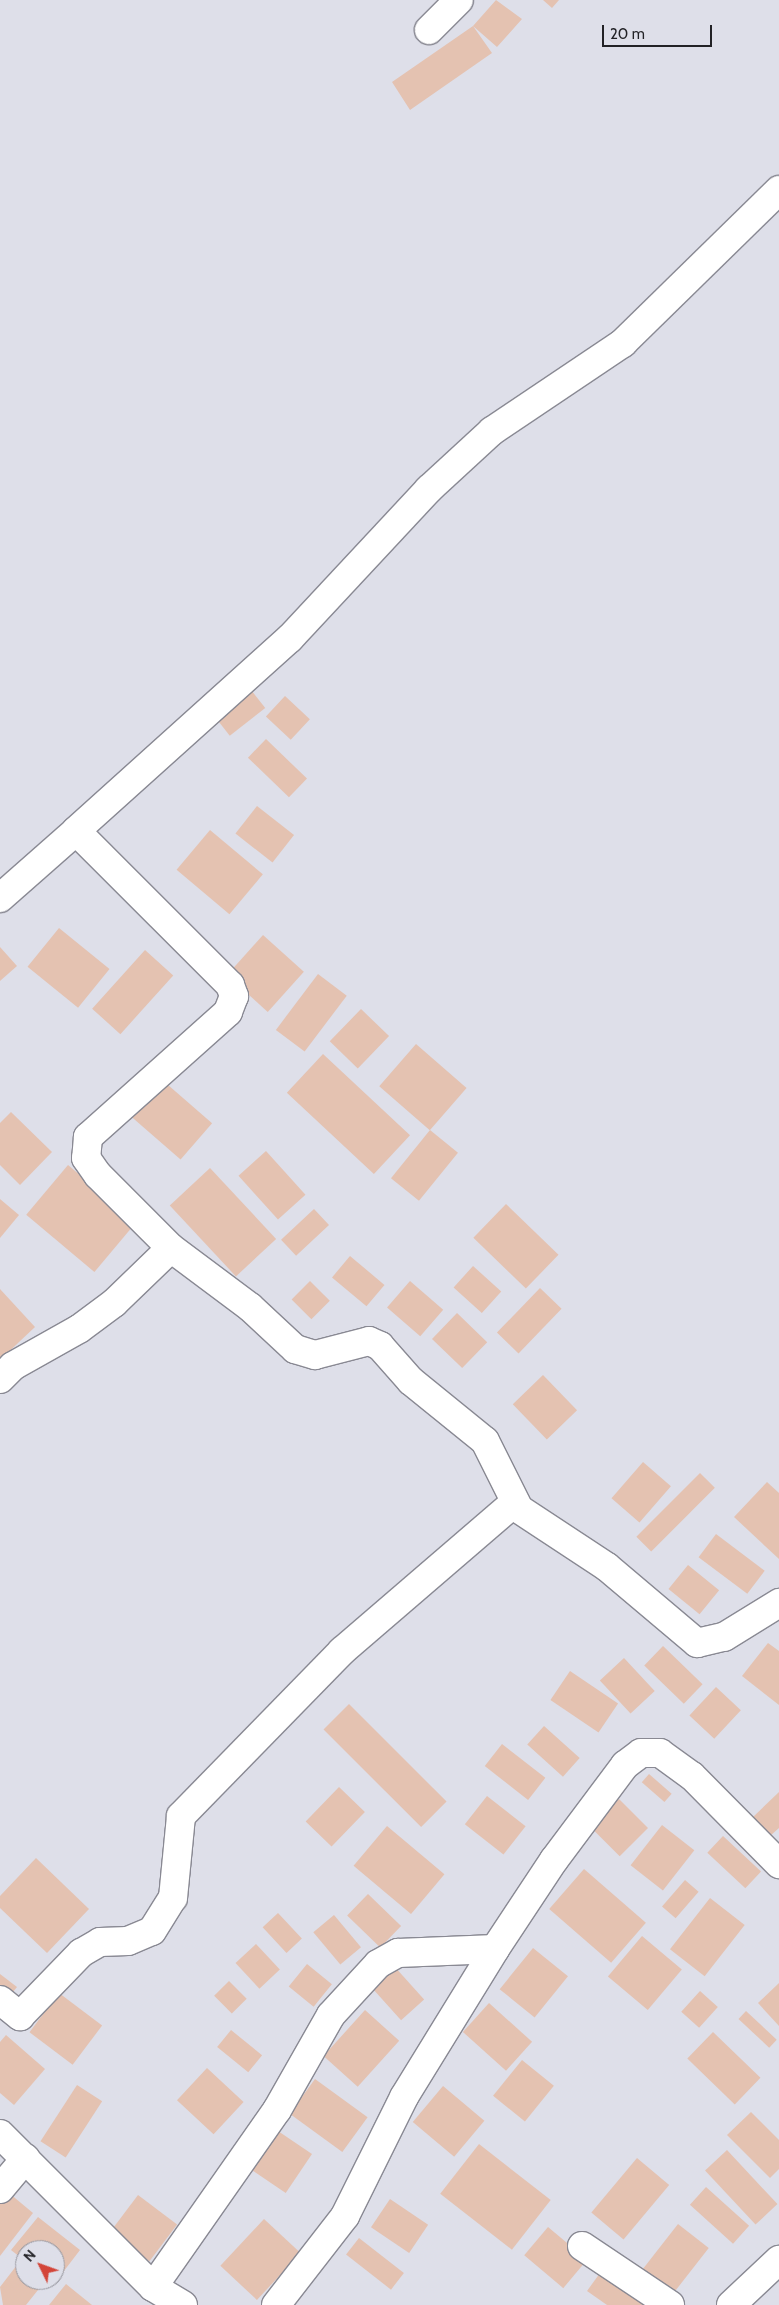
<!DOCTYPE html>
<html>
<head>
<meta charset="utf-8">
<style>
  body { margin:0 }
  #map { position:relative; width:779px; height:2305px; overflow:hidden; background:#dedfe9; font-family:Cabin,sans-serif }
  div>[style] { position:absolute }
  .building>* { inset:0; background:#e4c2b1; transform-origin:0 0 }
  .roads { filter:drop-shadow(1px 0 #898993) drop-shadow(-1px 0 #898993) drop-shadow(0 1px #898993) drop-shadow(0 -1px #898993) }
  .minor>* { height:28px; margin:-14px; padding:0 14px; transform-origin:14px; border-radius:14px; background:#fff }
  span { translate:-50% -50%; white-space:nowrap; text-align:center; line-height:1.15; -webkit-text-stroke:4px #dedfe9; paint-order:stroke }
  .north { position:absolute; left:15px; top:2240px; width:50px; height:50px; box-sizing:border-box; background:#dedfe9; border:1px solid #93939b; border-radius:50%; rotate:312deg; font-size:14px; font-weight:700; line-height:20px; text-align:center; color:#222226 }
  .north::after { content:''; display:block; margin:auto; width:18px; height:22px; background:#d34539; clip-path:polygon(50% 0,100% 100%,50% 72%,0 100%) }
  .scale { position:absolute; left:602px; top:25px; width:110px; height:22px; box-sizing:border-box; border:2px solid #222226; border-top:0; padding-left:6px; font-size:15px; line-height:18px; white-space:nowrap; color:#222226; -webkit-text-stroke:4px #dedfe9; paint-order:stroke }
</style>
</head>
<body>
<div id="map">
  <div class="building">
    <i style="clip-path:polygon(496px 0,522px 19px,497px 47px,473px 26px,492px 53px,410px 110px,392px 82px,473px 26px)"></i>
    <i style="clip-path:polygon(543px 0,559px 0,552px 8px)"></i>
    <i style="left:248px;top:686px;width:28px;height:45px;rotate:52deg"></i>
    <i style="left:285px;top:696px;width:34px;height:28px;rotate:43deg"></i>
    <i style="left:266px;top:739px;width:57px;height:26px;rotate:44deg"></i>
    <i style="left:257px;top:806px;width:47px;height:35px;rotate:38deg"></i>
    <i style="left:210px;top:830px;width:69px;height:52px;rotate:40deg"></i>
    <i style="left:59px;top:928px;width:65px;height:50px;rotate:39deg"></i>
    <i style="left:263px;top:935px;width:55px;height:54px;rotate:42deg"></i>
    <i style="clip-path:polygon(0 947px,17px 966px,0 981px)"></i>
    <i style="left:145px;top:950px;width:38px;height:79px;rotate:42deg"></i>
    <i style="left:318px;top:974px;width:36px;height:70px;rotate:37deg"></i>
    <i style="left:361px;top:1009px;width:39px;height:45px;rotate:44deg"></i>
    <i style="left:416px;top:1044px;width:67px;height:56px;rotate:41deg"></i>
    <i style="left:323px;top:1054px;width:119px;height:53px;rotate:43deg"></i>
    <i style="left:160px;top:1078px;width:69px;height:48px;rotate:41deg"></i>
    <i style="clip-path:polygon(11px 1112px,52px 1152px,20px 1185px,0 1165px,0 1123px)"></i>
    <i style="left:430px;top:1130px;width:36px;height:62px;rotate:39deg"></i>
    <i style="left:266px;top:1151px;width:59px;height:37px;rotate:48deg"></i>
    <i style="left:68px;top:1165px;width:89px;height:65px;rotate:40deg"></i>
    <i style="left:210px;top:1168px;width:97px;height:55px;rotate:47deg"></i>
    <i style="clip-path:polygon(0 1199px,19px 1215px,0 1238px)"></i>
    <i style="left:506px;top:1204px;width:73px;height:47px;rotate:44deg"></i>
    <i style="left:314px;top:1209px;width:22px;height:45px;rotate:47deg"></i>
    <i style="left:350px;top:1256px;width:45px;height:28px;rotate:40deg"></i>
    <i style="left:473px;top:1266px;width:38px;height:29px;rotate:42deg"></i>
    <i style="left:310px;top:1281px;width:28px;height:26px;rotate:45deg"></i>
    <i style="left:410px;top:1281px;width:44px;height:35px;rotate:41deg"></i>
    <i style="left:540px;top:1288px;width:30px;height:62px;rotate:44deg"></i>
    <i style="clip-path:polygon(0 1289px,35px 1327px,0 1360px)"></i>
    <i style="left:457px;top:1313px;width:42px;height:36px;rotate:44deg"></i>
    <i style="left:543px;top:1375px;width:49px;height:42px;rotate:46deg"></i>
    <i style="left:643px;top:1462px;width:37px;height:48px;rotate:41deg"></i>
    <i style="left:700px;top:1473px;width:21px;height:90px;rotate:45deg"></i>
    <i style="clip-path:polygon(767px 1482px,779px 1493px,779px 1559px,734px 1517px)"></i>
    <i style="left:716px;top:1534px;width:61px;height:29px;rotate:37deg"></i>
    <i style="left:688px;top:1565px;width:40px;height:31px;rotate:39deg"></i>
    <i style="clip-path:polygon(768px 1643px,779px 1651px,779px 1705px,742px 1676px)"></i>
    <i style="left:663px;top:1646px;width:55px;height:27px;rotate:44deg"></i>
    <i style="left:624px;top:1658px;width:45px;height:33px;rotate:47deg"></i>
    <i style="left:570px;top:1671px;width:58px;height:35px;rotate:34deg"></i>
    <i style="left:716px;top:1687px;width:34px;height:39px;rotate:43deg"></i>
    <i style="left:349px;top:1704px;width:138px;height:36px;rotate:45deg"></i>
    <i style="left:544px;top:1726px;width:48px;height:25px;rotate:42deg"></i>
    <i style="left:502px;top:1744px;width:55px;height:28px;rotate:38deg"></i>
    <i style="left:649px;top:1774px;width:30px;height:11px;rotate:41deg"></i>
    <i style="left:339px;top:1787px;width:36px;height:48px;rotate:44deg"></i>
    <i style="clip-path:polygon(779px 1792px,779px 1828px,770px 1836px,753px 1817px)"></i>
    <i style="left:487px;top:1796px;width:49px;height:36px;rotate:38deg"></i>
    <i style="left:619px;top:1799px;width:41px;height:40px;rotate:45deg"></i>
    <i style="left:662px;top:1825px;width:41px;height:51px;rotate:38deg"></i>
    <i style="left:387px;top:1826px;width:75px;height:52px;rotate:40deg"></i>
    <i style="left:723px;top:1836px;width:52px;height:23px;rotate:43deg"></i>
    <i style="clip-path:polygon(36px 1858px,89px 1909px,47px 1953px,0 1908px,0 1896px)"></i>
    <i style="left:584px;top:1869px;width:82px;height:53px;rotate:41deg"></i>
    <i style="left:685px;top:1880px;width:18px;height:35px;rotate:41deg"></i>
    <i style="left:368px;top:1894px;width:46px;height:30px;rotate:44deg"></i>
    <i style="left:710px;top:1898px;width:44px;height:65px;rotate:38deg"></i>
    <i style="left:278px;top:1913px;width:35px;height:21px;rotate:47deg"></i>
    <i style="left:334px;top:1915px;width:42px;height:27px;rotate:50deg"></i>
    <i style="left:642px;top:1936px;width:52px;height:53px;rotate:40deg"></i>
    <i style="left:256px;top:1944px;width:35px;height:28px;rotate:47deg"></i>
    <i style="left:533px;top:1948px;width:45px;height:53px;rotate:39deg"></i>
    <i style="left:307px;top:1964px;width:32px;height:29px;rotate:39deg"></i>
    <i style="left:394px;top:1966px;width:45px;height:31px;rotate:48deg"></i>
    <i style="clip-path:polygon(0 1974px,17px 1987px,0 2008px)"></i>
    <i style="left:229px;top:1981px;width:25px;height:21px;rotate:45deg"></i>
    <i style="clip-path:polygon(779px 1983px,779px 2026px,758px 2003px)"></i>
    <i style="left:700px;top:1991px;width:24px;height:28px;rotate:42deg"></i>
    <i style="left:59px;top:1993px;width:54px;height:49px;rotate:37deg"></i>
    <i style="left:489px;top:2003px;width:58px;height:39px;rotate:42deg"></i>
    <i style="left:365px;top:2010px;width:46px;height:62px;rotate:42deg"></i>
    <i style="left:746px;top:2011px;width:42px;height:11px;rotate:43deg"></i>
    <i style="left:231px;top:2030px;width:40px;height:22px;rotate:39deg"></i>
    <i style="left:713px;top:2032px;width:66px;height:37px;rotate:44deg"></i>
    <i style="clip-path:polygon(6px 2035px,45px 2069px,14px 2105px,0 2093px,0 2042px)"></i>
    <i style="left:522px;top:2060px;width:41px;height:46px;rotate:39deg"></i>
    <i style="left:207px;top:2068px;width:50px;height:44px;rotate:43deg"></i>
    <i style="left:315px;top:2079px;width:65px;height:43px;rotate:36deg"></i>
    <i style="left:77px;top:2085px;width:30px;height:67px;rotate:33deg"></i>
    <i style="left:443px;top:2086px;width:54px;height:47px;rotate:40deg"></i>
    <i style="clip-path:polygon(751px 2112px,779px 2140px,779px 2169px,770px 2178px,727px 2135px)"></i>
    <i style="left:278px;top:2131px;width:41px;height:47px;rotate:34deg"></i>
    <i style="left:479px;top:2144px;width:91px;height:63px;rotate:38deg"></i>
    <i style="left:727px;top:2150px;width:74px;height:30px;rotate:47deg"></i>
    <i style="left:637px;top:2158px;width:42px;height:71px;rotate:40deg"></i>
    <i style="left:706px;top:2187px;width:58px;height:24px;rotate:42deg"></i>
    <i style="clip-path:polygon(9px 2193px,33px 2213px,0 2256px,0 2204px)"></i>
    <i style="left:138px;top:2195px;width:49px;height:46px;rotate:37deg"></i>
    <i style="left:390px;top:2199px;width:46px;height:34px;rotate:34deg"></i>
    <i style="clip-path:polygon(38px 2217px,80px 2250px,54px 2284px,50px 2280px,55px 2280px,55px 2250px,25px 2250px,25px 2261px,11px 2250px)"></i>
    <i style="left:264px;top:2219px;width:50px;height:64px;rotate:43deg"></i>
    <i style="left:678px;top:2224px;width:39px;height:59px;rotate:38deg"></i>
    <i style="left:548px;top:2227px;width:51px;height:37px;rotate:40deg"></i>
    <i style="left:359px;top:2238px;width:57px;height:21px;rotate:38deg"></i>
    <i style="clip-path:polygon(17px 2265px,25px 2271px,25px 2280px,42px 2285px,26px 2305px,3px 2305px,0 2287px)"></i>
    <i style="clip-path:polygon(600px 2273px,644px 2305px,607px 2305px,587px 2291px)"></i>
    <i style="clip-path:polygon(66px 2284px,92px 2305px,49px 2305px)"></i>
  </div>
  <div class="roads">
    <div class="minor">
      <i style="left:429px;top:30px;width:42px;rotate:-45deg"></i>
      <i style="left:779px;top:190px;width:219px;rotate:135.6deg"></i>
      <i style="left:623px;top:343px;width:158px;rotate:146.1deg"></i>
      <i style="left:492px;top:431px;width:86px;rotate:137.4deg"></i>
      <i style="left:429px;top:489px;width:204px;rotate:133deg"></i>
      <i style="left:290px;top:638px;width:288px;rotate:138deg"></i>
      <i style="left:76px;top:831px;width:218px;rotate:45deg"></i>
      <i style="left:230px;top:985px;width:12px;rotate:70deg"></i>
      <i style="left:234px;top:996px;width:17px;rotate:111deg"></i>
      <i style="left:228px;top:1012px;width:188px;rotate:138.2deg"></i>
      <i style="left:88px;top:1137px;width:21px;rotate:95deg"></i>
      <i style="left:86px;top:1158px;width:21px;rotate:55deg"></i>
      <i style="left:98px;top:1175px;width:103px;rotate:45deg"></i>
      <i style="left:171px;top:1248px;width:99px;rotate:36.8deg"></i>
      <i style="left:250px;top:1307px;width:62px;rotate:43deg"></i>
      <i style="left:295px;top:1349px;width:21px;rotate:17deg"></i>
      <i style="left:315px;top:1355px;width:56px;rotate:-14.5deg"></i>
      <i style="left:369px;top:1341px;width:12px;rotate:24deg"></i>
      <i style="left:380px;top:1346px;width:47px;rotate:48.5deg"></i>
      <i style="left:411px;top:1381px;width:95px;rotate:39deg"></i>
      <i style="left:485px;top:1441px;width:76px;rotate:63.4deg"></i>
      <i style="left:519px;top:1509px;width:105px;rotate:33.4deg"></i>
      <i style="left:607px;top:1567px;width:118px;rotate:40.2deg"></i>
      <i style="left:697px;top:1643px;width:28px;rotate:-13deg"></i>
      <i style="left:724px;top:1637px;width:65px;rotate:-31.7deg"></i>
      <i style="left:0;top:898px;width:101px;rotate:-41.4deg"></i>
      <i style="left:0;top:1379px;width:18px;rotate:-45deg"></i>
      <i style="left:13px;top:1366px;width:76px;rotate:-29.3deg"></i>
      <i style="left:79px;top:1329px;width:44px;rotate:-36.6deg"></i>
      <i style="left:114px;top:1303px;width:79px;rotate:-44deg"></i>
      <i style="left:0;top:2000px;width:26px;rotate:39deg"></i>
      <i style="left:20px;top:2016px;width:88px;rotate:-45.9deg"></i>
      <i style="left:81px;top:1953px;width:22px;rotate:-30deg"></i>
      <i style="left:100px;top:1942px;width:28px;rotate:-2deg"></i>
      <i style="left:128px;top:1941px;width:26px;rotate:-23deg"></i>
      <i style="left:152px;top:1931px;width:39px;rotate:-58deg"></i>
      <i style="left:173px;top:1898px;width:82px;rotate:-84.4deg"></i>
      <i style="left:181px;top:1816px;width:231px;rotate:-45.7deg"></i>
      <i style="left:342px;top:1651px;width:228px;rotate:-40.7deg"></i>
      <i style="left:0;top:2134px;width:216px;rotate:45deg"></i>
      <i style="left:153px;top:2287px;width:35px;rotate:31deg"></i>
      <i style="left:0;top:2189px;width:40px;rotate:-50deg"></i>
      <i style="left:582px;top:2246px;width:106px;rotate:33.8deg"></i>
      <i style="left:153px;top:2287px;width:216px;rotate:-55deg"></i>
      <i style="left:277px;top:2110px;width:109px;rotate:-60.4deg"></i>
      <i style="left:331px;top:2015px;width:69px;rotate:-47.3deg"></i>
      <i style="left:378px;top:1964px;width:23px;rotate:-29deg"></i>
      <i style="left:398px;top:1953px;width:97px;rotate:-2.4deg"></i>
      <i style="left:495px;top:1949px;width:107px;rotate:-56.5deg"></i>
      <i style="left:554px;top:1860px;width:119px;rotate:-53.2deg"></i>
      <i style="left:625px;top:1765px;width:20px;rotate:-37deg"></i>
      <i style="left:641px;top:1753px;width:19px"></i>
      <i style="left:660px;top:1753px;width:39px;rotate:36deg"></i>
      <i style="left:692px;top:1776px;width:124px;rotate:45.3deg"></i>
      <i style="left:276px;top:2305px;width:113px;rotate:-52.2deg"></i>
      <i style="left:345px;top:2216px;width:133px;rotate:-63.6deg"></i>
      <i style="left:404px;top:2097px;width:174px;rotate:-58.4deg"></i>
      <i style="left:731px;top:2305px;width:66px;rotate:-43.2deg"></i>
    </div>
  </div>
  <div class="north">N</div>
  <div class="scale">20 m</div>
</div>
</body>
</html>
